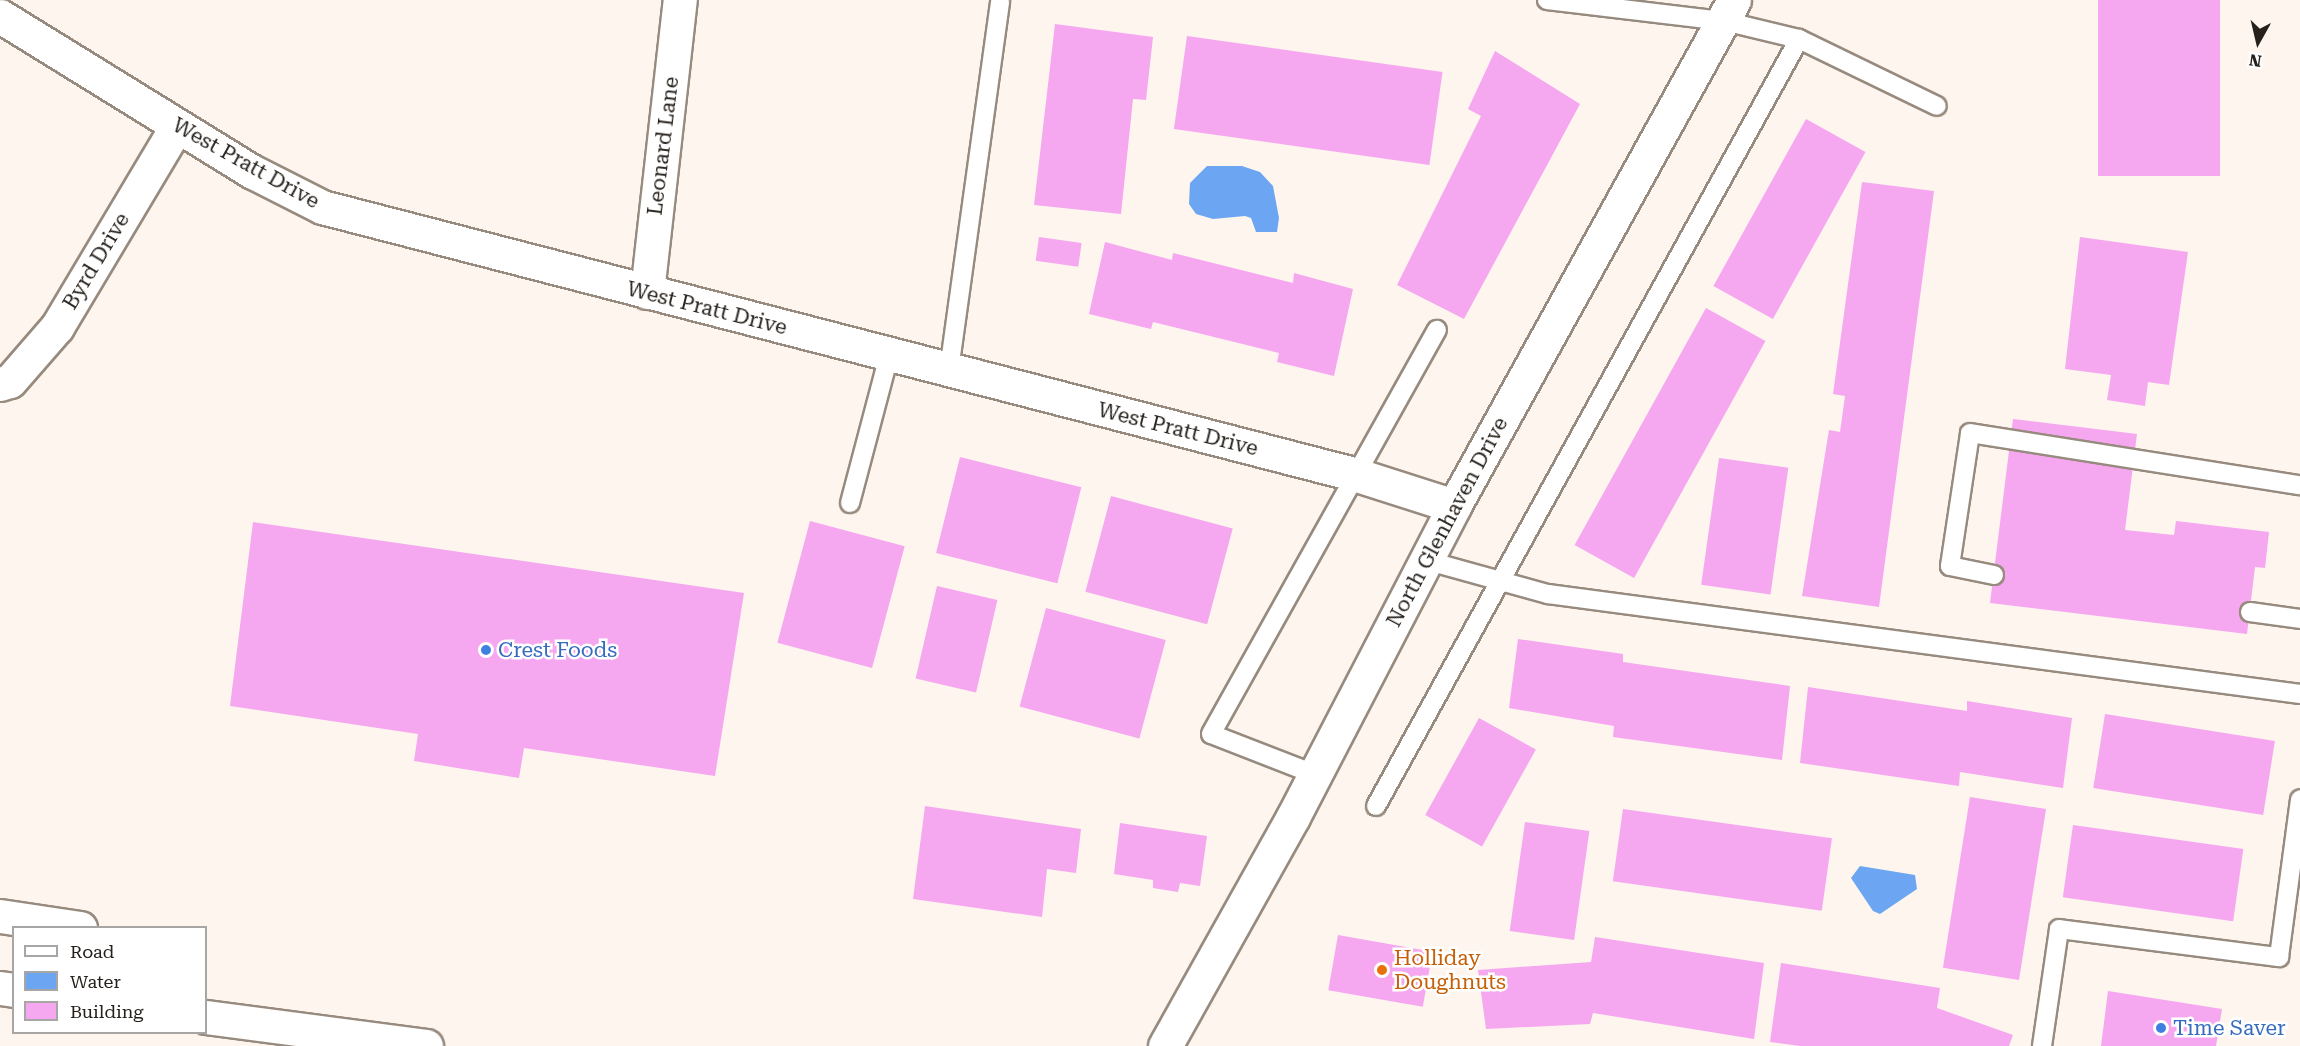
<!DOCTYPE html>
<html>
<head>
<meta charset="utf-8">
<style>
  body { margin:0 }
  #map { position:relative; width:2300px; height:1046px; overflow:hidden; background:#fef5ee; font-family:"Roboto Serif",serif }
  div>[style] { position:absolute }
  .water>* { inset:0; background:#6ca6f3 }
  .building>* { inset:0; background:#f5a7ef; transform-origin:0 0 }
  .roads { filter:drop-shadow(2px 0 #978a7e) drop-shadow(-2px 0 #978a7e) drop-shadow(0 2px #978a7e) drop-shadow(0 -2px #978a7e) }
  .service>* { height:18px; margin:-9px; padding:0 9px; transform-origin:9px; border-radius:9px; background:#fff }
  .minor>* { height:33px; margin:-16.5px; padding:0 16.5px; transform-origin:16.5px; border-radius:16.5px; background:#fff }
  .primary>* { height:33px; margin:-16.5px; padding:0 16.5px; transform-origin:16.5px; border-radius:16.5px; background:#fff }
  .dots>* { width:16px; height:16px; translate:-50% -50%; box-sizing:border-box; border:3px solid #fff; border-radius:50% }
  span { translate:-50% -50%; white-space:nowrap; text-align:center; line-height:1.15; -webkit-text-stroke:5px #fff; paint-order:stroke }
  .street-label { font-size:21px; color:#25201b }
  .shop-label { font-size:21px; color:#366cbe }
  .left { translate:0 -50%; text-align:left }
  .food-label { font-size:21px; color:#c56008 }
  .legend { position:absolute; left:12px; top:926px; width:195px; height:108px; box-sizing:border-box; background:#fff; border:2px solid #a8a6a4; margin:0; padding:8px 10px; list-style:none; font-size:18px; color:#25201b }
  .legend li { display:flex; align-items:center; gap:12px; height:30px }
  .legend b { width:30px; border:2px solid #a8a6a4 }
  .north { position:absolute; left:2228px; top:12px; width:60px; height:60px; -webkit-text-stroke:4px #fff; paint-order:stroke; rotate:188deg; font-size:16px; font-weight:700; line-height:24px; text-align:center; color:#25201b }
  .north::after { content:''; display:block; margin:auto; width:21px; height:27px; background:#25201b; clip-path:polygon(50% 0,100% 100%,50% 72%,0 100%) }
</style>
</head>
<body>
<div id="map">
  <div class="water">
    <i style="clip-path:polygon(1207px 166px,1242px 166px,1260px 172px,1273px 186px,1279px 218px,1277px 232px,1256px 232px,1251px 218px,1245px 216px,1213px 219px,1196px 214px,1189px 204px,1190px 183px)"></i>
    <i style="clip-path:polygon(1860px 866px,1915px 875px,1917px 889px,1880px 914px,1873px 911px,1851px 878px)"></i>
  </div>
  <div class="building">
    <i style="left:2098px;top:0;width:122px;height:176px"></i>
    <i style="clip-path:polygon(1055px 24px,1153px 37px,1146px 100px,1133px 99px,1121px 214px,1034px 205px)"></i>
    <i style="left:1187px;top:36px;width:258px;height:94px;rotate:8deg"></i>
    <i style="clip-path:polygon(1495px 51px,1580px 104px,1464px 319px,1397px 285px,1481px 116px,1468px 109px)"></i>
    <i style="left:1806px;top:119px;width:68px;height:191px;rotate:29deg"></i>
    <i style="clip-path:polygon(1862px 182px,1934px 191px,1879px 607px,1802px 596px,1829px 430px,1840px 432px,1845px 396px,1833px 394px)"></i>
    <i style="left:1039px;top:237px;width:43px;height:24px;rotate:8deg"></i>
    <i style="clip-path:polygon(2080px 237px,2188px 252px,2169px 385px,2148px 382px,2145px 406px,2107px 400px,2111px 375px,2065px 369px)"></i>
    <i style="clip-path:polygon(1105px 242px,1172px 260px,1173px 253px,1293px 283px,1294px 273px,1353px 289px,1334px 376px,1277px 362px,1279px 353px,1153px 322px,1151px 329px,1089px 314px)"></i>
    <i style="left:1706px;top:308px;width:68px;height:271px;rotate:29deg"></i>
    <i style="clip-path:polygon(2013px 419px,2137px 434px,2125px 530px,2174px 535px,2176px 521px,2269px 532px,2265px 568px,2255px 567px,2247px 634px,1990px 603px)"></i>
    <i style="left:960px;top:457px;width:125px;height:99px;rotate:14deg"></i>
    <i style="left:1719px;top:458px;width:70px;height:128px;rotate:8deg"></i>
    <i style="left:1111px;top:496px;width:126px;height:99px;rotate:15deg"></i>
    <i style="left:810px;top:521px;width:98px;height:126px;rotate:15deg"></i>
    <i style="clip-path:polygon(253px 522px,744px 593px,715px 776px,524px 748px,519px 778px,414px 761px,418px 734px,230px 706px)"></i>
    <i style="left:937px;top:586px;width:62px;height:95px;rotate:13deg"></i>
    <i style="left:1046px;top:608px;width:124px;height:102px;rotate:15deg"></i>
    <i style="clip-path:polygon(1518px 639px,1623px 654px,1623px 662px,1790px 686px,1782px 760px,1613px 737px,1614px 726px,1509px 708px)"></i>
    <i style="clip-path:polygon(1808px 687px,1967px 711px,1967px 701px,2072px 718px,2063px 788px,1960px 772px,1959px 786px,1800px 763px)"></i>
    <i style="left:2105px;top:714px;width:172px;height:75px;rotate:9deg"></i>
    <i style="left:1479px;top:718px;width:65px;height:111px;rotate:29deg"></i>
    <i style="left:1970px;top:797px;width:77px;height:173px;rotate:9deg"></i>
    <i style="clip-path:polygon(925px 806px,1081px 829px,1076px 873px,1047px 869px,1042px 917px,913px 899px)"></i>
    <i style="left:1623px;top:809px;width:211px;height:73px;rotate:8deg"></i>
    <i style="left:1525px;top:822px;width:65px;height:110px;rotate:8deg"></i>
    <i style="clip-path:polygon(1120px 823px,1207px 836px,1200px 886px,1180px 883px,1178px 892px,1153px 888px,1153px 880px,1114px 874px)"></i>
    <i style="left:2073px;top:825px;width:172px;height:73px;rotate:8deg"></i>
    <i style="left:1338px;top:935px;width:96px;height:56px;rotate:10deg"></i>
    <i style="clip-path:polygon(1595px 937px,1764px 963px,1754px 1039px,1593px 1013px,1590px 1024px,1486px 1029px,1478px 970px,1591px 962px)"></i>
    <i style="clip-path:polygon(1781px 963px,1940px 988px,1937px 1008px,2013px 1035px,2009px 1046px,1800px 1046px,1770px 1042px)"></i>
    <i style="clip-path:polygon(2108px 991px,2222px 1009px,2216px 1046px,2101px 1046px)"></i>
  </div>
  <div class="roads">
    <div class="service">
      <i style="left:1547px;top:0;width:178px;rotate:6.8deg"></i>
      <i style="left:1724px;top:21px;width:77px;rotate:13.5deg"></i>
      <i style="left:1799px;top:39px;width:153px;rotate:25.9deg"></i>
      <i style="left:949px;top:370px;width:372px;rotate:-82.1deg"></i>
      <i style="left:850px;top:503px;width:153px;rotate:-75.2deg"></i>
      <i style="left:1425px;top:560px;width:128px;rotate:15.5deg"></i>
      <i style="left:1548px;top:594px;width:759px;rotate:7.57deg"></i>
      <i style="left:1994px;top:575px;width:45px;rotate:-168.4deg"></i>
      <i style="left:1950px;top:566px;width:134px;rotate:-81.4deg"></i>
      <i style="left:1970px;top:433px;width:334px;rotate:9deg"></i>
      <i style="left:2250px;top:612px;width:50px;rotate:8deg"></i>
      <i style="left:1314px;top:774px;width:110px;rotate:-158.8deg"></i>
      <i style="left:1211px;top:734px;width:463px;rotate:-60.8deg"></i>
      <i style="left:1376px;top:806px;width:876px;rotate:-61.12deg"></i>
      <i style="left:2042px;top:1046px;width:118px;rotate:-81.7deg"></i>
      <i style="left:2059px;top:929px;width:222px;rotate:7.3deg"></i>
      <i style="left:2279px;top:957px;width:159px;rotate:-82.4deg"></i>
    </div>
    <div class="minor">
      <i style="left:0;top:16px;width:297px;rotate:31.7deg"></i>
      <i style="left:253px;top:172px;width:77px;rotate:26.9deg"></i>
      <i style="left:322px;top:207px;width:1066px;rotate:14.51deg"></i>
      <i style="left:1354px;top:474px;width:105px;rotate:17.7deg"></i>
      <i style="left:647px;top:292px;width:294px;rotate:-83.6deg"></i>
      <i style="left:0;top:384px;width:10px;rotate:-17deg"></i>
      <i style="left:10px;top:381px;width:72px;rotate:-49deg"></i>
      <i style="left:57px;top:327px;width:234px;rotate:-59.2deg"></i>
      <i style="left:0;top:916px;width:81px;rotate:8.5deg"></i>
      <i style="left:1165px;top:1046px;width:262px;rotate:-60.8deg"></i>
      <i style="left:1293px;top:817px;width:350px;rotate:-62.6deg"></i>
      <i style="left:1454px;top:506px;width:578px;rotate:-61.04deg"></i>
    </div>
    <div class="primary">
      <i style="left:0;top:988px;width:14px;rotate:8deg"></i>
      <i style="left:206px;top:1017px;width:222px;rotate:7.5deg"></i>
    </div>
  </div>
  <div class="dots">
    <i style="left:486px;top:650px;background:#3f7fe0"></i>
    <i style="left:1382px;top:970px;background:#e8710a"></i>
    <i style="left:2161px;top:1028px;background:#3f7fe0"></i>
  </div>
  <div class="street-label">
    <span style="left:663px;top:146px;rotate:-83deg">Leonard Lane</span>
    <span style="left:246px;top:163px;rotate:29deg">West Pratt Drive</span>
    <span style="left:96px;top:261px;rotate:-59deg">Byrd Drive</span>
    <span style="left:707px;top:308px;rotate:14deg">West Pratt Drive</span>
    <span style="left:1178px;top:429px;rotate:14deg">West Pratt Drive</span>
    <span style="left:1447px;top:522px;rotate:-62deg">North Glenhaven Drive</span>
  </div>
  <div class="shop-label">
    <span class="left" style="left:498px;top:650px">Crest Foods</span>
    <span class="left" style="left:2173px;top:1028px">Time Saver</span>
  </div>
  <div class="food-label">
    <span class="left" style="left:1394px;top:970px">Holliday<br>Doughnuts</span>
  </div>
  <ul class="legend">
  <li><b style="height:8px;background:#fff"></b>Road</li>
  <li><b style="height:16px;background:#6ca6f3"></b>Water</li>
  <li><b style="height:16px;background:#f5a7ef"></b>Building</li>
  </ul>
  <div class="north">N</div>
</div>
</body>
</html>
